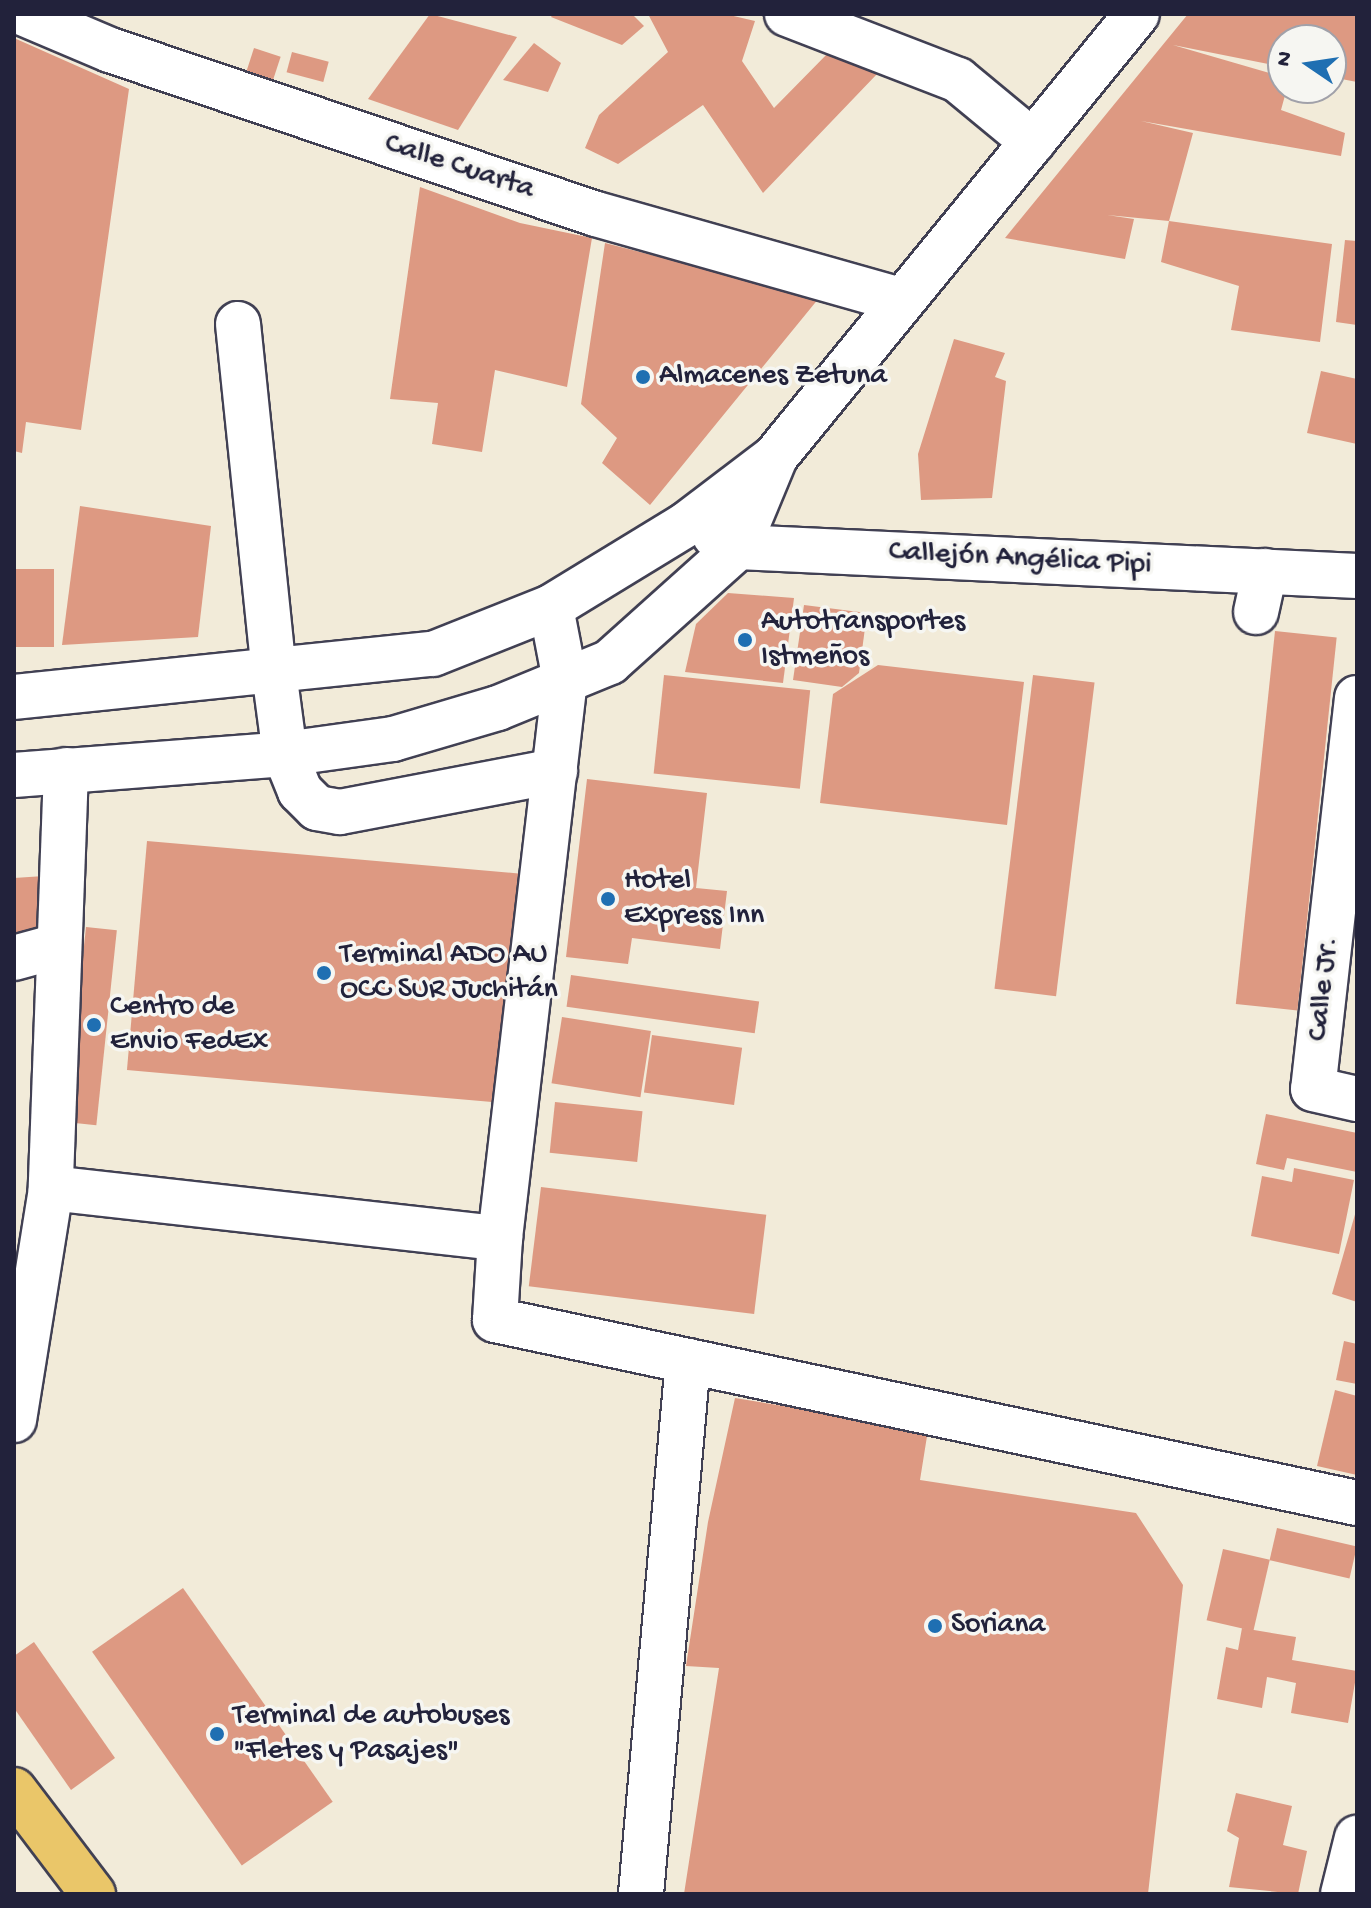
<!DOCTYPE html>
<html>
<head>
<meta charset="utf-8">
<style>
  body { margin:0 }
  #map { position:relative; width:1371px; height:1908px; overflow:hidden; background:#f2ebd9; font-family:"Gochi Hand",sans-serif }
  div>[style] { position:absolute }
  .building>* { inset:0; background:#dd9982; transform-origin:0 0 }
  .roads { filter:drop-shadow(2px 0 #414053) drop-shadow(-2px 0 #414053) drop-shadow(0 2px #414053) drop-shadow(0 -2px #414053) }
  .minor>* { height:44px; margin:-22px; padding:0 22px; transform-origin:22px; border-radius:22px; background:#fff }
  .major>* { height:44px; margin:-22px; padding:0 22px; transform-origin:22px; border-radius:22px; background:#eac669 }
  .dots>* { width:22px; height:22px; translate:-50% -50%; box-sizing:border-box; border:4px solid #f6f6f2; border-radius:50% }
  span { translate:-50% -50%; white-space:nowrap; text-align:center; line-height:1.15; -webkit-text-stroke:7px #f6f6f2; paint-order:stroke }
  .street-label { font-size:30px; color:#22223b }
  .poi-label { font-size:30px; color:#22223b }
  .left { translate:0 -50%; text-align:left }
  .frame { position:absolute; inset:0; border:16px solid #22223b; pointer-events:none }
  .north { position:absolute; left:1267px; top:24px; width:80px; height:80px; box-sizing:border-box; background:#f6f6f2; border:2px solid #a1a1a9; border-radius:50%; rotate:283deg; font-size:22px; font-weight:700; line-height:32px; text-align:center; color:#22223b }
  .north::after { content:''; display:block; margin:auto; width:28px; height:36px; background:#1f6fb2; clip-path:polygon(50% 0,100% 100%,50% 72%,0 100%) }
</style>
</head>
<body>
<div id="map">
  <div class="building">
    <i style="clip-path:polygon(430px 14px,517px 37px,458px 130px,368px 99px)"></i>
    <i style="clip-path:polygon(553px 14px,632px 14px,644px 26px,622px 45px,551px 17px)"></i>
    <i style="clip-path:polygon(648px 14px,725px 14px,755px 21px,742px 61px,774px 108px,832px 49px,877px 74px,763px 193px,703px 105px,618px 164px,585px 148px,599px 115px,668px 52px)"></i>
    <i style="clip-path:polygon(1188px 14px,1357px 14px,1357px 82px,1331px 77px,1331px 40px,1283px 40px,1283px 67px,1173px 45px,1283px 77px,1287px 88px,1281px 110px,1345px 133px,1341px 156px,1141px 121px,1193px 133px,1169px 221px,1107px 215px,1134px 219px,1125px 259px,1005px 238px)"></i>
    <i style="clip-path:polygon(14px 38px,129px 89px,81px 430px,26px 422px,22px 453px,14px 451px)"></i>
    <i style="clip-path:polygon(534px 43px,561px 63px,548px 92px,503px 80px)"></i>
    <i style="left:254px;top:48px;width:28px;height:28px;rotate:18deg"></i>
    <i style="left:292px;top:52px;width:38px;height:21px;rotate:15deg"></i>
    <i style="clip-path:polygon(420px 187px,520px 223px,592px 238px,567px 387px,495px 370px,482px 452px,432px 444px,438px 403px,390px 399px)"></i>
    <i style="clip-path:polygon(1169px 221px,1332px 244px,1320px 342px,1231px 330px,1239px 286px,1161px 262px)"></i>
    <i style="clip-path:polygon(1345px 240px,1357px 241px,1357px 325px,1336px 322px)"></i>
    <i style="clip-path:polygon(605px 243px,819px 298px,650px 505px,602px 463px,617px 438px,581px 404px)"></i>
    <i style="clip-path:polygon(954px 339px,1005px 353px,995px 377px,1006px 381px,992px 498px,921px 500px,918px 454px)"></i>
    <i style="clip-path:polygon(1321px 371px,1357px 379px,1357px 444px,1307px 433px)"></i>
    <i style="clip-path:polygon(80px 506px,211px 526px,198px 637px,62px 645px)"></i>
    <i style="left:14px;top:569px;width:40px;height:78px"></i>
    <i style="clip-path:polygon(728px 593px,794px 598px,783px 683px,685px 672px,696px 624px)"></i>
    <i style="clip-path:polygon(804px 605px,867px 613px,859px 673px,842px 687px,793px 680px)"></i>
    <i style="left:1275px;top:631px;width:62px;height:375px;rotate:6deg"></i>
    <i style="clip-path:polygon(878px 665px,1024px 682px,1007px 825px,820px 803px,833px 694px)"></i>
    <i style="left:664px;top:675px;width:147px;height:99px;rotate:6deg"></i>
    <i style="left:1033px;top:675px;width:62px;height:316px;rotate:7deg"></i>
    <i style="clip-path:polygon(587px 779px,707px 793px,696px 888px,727px 891px,720px 949px,632px 938px,628px 964px,566px 957px)"></i>
    <i style="left:147px;top:841px;width:378px;height:230px;rotate:5deg"></i>
    <i style="clip-path:polygon(44px 876px,37px 953px,14px 953px,14px 878px)"></i>
    <i style="left:86px;top:927px;width:31px;height:196px;rotate:6deg"></i>
    <i style="left:571px;top:975px;width:190px;height:32px;rotate:8deg"></i>
    <i style="left:562px;top:1017px;width:90px;height:67px;rotate:9deg"></i>
    <i style="left:652px;top:1035px;width:91px;height:58px;rotate:8deg"></i>
    <i style="left:555px;top:1102px;width:88px;height:51px;rotate:6deg"></i>
    <i style="clip-path:polygon(1266px 1114px,1357px 1133px,1357px 1172px,1287px 1158px,1284px 1170px,1256px 1164px)"></i>
    <i style="clip-path:polygon(1294px 1168px,1354px 1180px,1339px 1254px,1251px 1236px,1262px 1176px,1292px 1182px)"></i>
    <i style="left:541px;top:1187px;width:227px;height:100px;rotate:7deg"></i>
    <i style="clip-path:polygon(1356px 1211px,1357px 1211px,1357px 1302px,1332px 1294px)"></i>
    <i style="clip-path:polygon(1344px 1341px,1357px 1344px,1357px 1384px,1336px 1380px)"></i>
    <i style="clip-path:polygon(1335px 1390px,1357px 1396px,1357px 1475px,1317px 1466px)"></i>
    <i style="clip-path:polygon(735px 1398px,928px 1430px,920px 1480px,1136px 1513px,1183px 1585px,1148px 1894px,684px 1894px,719px 1668px,686px 1666px,708px 1522px)"></i>
    <i style="left:1277px;top:1528px;width:82px;height:33px;rotate:13deg"></i>
    <i style="left:1223px;top:1549px;width:48px;height:73px;rotate:13deg"></i>
    <i style="left:183px;top:1588px;width:261px;height:111px;rotate:55deg"></i>
    <i style="clip-path:polygon(1242px 1628px,1296px 1637px,1292px 1660px,1357px 1671px,1348px 1723px,1291px 1713px,1296px 1683px,1267px 1677px,1262px 1708px,1217px 1699px,1226px 1647px,1238px 1650px)"></i>
    <i style="clip-path:polygon(34px 1642px,115px 1758px,71px 1790px,14px 1708px,14px 1656px)"></i>
    <i style="clip-path:polygon(1236px 1793px,1292px 1806px,1283px 1845px,1307px 1851px,1298px 1894px,1229px 1887px,1239px 1838px,1227px 1831px)"></i>
  </div>
  <div class="roads">
    <div class="minor">
      <i style="left:25px;top:14px;width:92px;rotate:23deg"></i>
      <i style="left:110px;top:50px;width:513px;rotate:18.65deg"></i>
      <i style="left:596px;top:214px;width:316px;rotate:15.8deg"></i>
      <i style="left:787px;top:14px;width:183px;rotate:21.1deg"></i>
      <i style="left:958px;top:80px;width:97px;rotate:39.6deg"></i>
      <i style="left:238px;top:324px;width:350px;rotate:84.1deg"></i>
      <i style="left:274px;top:672px;width:83px;rotate:82.4deg"></i>
      <i style="left:285px;top:754px;width:40px;rotate:68deg"></i>
      <i style="left:300px;top:791px;width:24px;rotate:45deg"></i>
      <i style="left:317px;top:808px;width:23px;rotate:10deg"></i>
      <i style="left:340px;top:812px;width:219px;rotate:-10.8deg"></i>
      <i style="left:715px;top:536px;width:25px;rotate:26deg"></i>
      <i style="left:738px;top:547px;width:620px;rotate:2.68deg"></i>
      <i style="left:1256px;top:612px;width:42px;rotate:-77.6deg"></i>
      <i style="left:14px;top:697px;width:421px;rotate:-5.9deg"></i>
      <i style="left:433px;top:654px;width:127px;rotate:-21.7deg"></i>
      <i style="left:551px;top:607px;width:159px;rotate:-31.4deg"></i>
      <i style="left:687px;top:524px;width:111px;rotate:-37.3deg"></i>
      <i style="left:775px;top:457px;width:572px;rotate:-50.75deg"></i>
      <i style="left:1357px;top:698px;width:393px;rotate:96.4deg"></i>
      <i style="left:1313px;top:1089px;width:45px;rotate:12.8deg"></i>
      <i style="left:66px;top:770px;width:418px;rotate:92.1deg"></i>
      <i style="left:51px;top:1188px;width:452px;rotate:6.4deg"></i>
      <i style="left:500px;top:1238px;width:562px;rotate:-83.36deg"></i>
      <i style="left:565px;top:680px;width:74px;rotate:-100.9deg"></i>
      <i style="left:14px;top:775px;width:272px;rotate:-4.4deg"></i>
      <i style="left:285px;top:754px;width:109px;rotate:-7.9deg"></i>
      <i style="left:393px;top:739px;width:109px;rotate:-16.4deg"></i>
      <i style="left:498px;top:708px;width:121px;rotate:-22.3deg"></i>
      <i style="left:610px;top:662px;width:172px;rotate:-41.9deg"></i>
      <i style="left:738px;top:547px;width:94px;rotate:-67.5deg"></i>
      <i style="left:14px;top:958px;width:46px;rotate:-15.3deg"></i>
      <i style="left:500px;top:1238px;width:82px;rotate:93.5deg"></i>
      <i style="left:495px;top:1320px;width:881px;rotate:11.99deg"></i>
      <i style="left:14px;top:1420px;width:235px;rotate:-80.9deg"></i>
      <i style="left:641px;top:1894px;width:535px;rotate:-84.96deg"></i>
      <i style="left:1343px;top:1894px;width:58px;rotate:-76deg"></i>
    </div>
    <div class="major">
      <i style="left:14px;top:1790px;width:131px;rotate:52.8deg"></i>
    </div>
  </div>
  <div class="dots">
    <i style="left:643px;top:377px;background:#1f6fb2"></i>
    <i style="left:745px;top:640px;background:#1f6fb2"></i>
    <i style="left:608px;top:899px;background:#1f6fb2"></i>
    <i style="left:324px;top:973px;background:#1f6fb2"></i>
    <i style="left:94px;top:1025px;background:#1f6fb2"></i>
    <i style="left:935px;top:1626px;background:#1f6fb2"></i>
    <i style="left:217px;top:1734px;background:#1f6fb2"></i>
  </div>
  <div class="street-label">
    <span style="left:459px;top:168px;rotate:18deg">Calle Cuarta</span>
    <span style="left:1020px;top:560px;rotate:3deg">Callejón Angélica Pipi</span>
    <span style="left:1325px;top:989px;rotate:-84deg">Calle Jr.</span>
  </div>
  <div class="poi-label">
    <span class="left" style="left:659px;top:377px">Almacenes Zetuna</span>
    <span class="left" style="left:761px;top:640px">Autotransportes<br>Istmeños</span>
    <span class="left" style="left:624px;top:899px">Hotel<br>Express Inn</span>
    <span class="left" style="left:340px;top:973px">Terminal ADO AU<br>OCC SUR Juchitán</span>
    <span class="left" style="left:110px;top:1025px">Centro de<br>Envio FedEx</span>
    <span class="left" style="left:951px;top:1626px">Soriana</span>
    <span class="left" style="left:233px;top:1734px">Terminal de autobuses<br>"Fletes y Pasajes"</span>
  </div>
  <div class="frame"></div>
  <div class="north">N</div>
</div>
</body>
</html>
